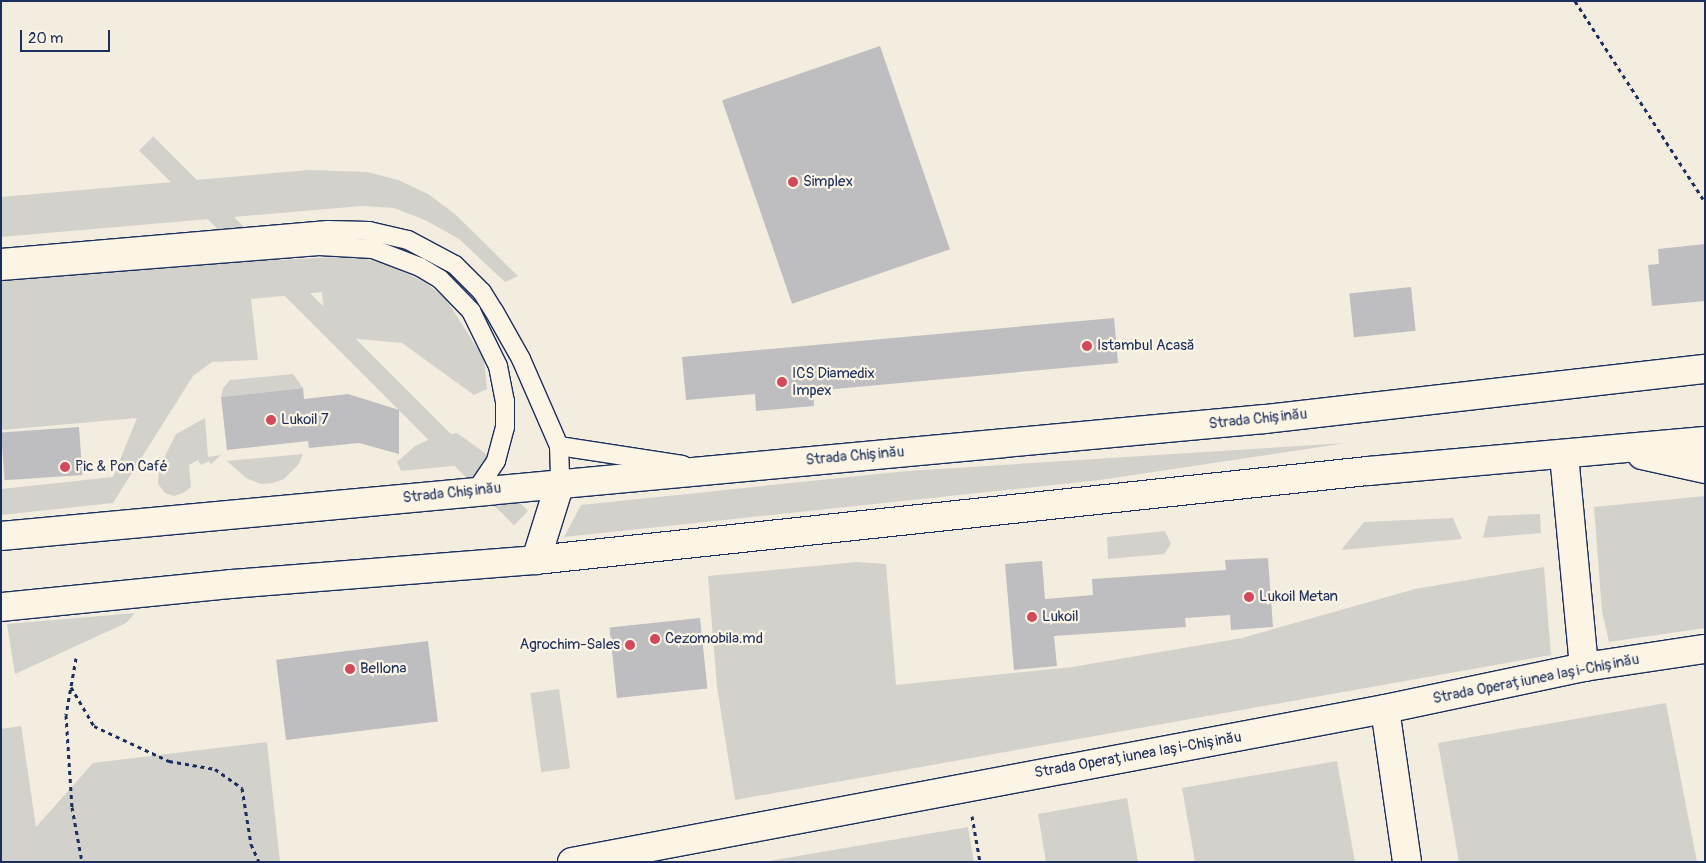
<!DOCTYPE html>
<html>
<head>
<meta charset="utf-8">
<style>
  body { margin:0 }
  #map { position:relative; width:1706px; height:863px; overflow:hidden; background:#f3ede0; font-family:Pangolin,sans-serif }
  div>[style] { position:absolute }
  .green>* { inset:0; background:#d3d1cc; transform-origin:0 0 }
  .building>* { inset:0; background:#bebec0; transform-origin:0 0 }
  .path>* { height:3px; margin-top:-1.5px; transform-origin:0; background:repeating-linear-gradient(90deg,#1b2f5e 0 4px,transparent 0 8px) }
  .roads { filter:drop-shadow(1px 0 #1b2f5e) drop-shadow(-1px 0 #1b2f5e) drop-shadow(0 1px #1b2f5e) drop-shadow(0 -1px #1b2f5e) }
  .lane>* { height:18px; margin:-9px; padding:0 9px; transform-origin:9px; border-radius:9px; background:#fcf5e5 }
  .street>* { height:28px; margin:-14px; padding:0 14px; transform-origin:14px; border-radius:14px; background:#fcf5e5 }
  .highway>* { height:28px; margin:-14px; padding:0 14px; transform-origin:14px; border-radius:14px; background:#fcf5e5 }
  .dots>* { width:14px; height:14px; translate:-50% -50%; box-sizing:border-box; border:2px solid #fcf5e5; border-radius:50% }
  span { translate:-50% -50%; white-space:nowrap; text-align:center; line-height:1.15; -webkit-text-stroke:4.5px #fcf5e5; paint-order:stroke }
  .poi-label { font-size:15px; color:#1b2f5e }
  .left { translate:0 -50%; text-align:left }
  .right { translate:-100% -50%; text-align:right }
  .street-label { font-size:15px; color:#1b2f5e }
  .frame { position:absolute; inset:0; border:2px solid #1b2f5e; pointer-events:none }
  .scale { position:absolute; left:20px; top:30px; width:90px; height:22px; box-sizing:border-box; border:2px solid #1b2f5e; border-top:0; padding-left:6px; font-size:15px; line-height:18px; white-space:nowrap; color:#1b2f5e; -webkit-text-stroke:4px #fcf5e5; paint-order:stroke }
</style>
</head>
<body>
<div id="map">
  <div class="green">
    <i style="clip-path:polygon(309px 170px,367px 172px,398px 180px,428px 194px,455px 214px,518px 276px,505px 282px,459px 239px,425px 220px,394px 208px,362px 206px,1px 237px,1px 197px)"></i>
    <i style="clip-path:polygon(337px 257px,367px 259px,392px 266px,425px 282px,446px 299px,484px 359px,487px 389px,474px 395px,402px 343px,326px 336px,322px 292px,251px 299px,258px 360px,212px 362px,193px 376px,113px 503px,1px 515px,1px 489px,113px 477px,137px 418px,1px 430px,1px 281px,201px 264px)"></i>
    <i style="clip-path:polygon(293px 374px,303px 388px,221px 397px,223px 388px,230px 380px)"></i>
    <i style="clip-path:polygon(205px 418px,208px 457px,221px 455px,211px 464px,209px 461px,201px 465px,198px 460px,189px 465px,191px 487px,183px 493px,174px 496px,165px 493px,158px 484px,159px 468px,176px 434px)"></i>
    <i style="clip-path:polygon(457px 433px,489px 456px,484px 463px,401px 471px,397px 462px,415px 446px,437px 436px)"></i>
    <i style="clip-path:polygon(1346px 443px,1100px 480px,564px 537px,581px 505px,907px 471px)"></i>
    <i style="clip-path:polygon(303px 454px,299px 464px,284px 479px,273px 483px,261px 484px,246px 478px,227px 461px)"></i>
    <i style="clip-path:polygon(1705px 496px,1705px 628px,1609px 642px,1602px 611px,1594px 507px)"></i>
    <i style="left:528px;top:511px;width:20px;height:530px;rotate:135deg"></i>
    <i style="clip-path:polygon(1540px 514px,1541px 533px,1483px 538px,1488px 516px)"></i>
    <i style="clip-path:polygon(1453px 518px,1462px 539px,1341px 550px,1364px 522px)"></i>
    <i style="clip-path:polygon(1165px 531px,1171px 544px,1164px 554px,1108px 559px,1107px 537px)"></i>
    <i style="clip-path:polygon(857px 562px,886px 564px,896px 685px,1072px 667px,1242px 638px,1415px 589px,1544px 567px,1551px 655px,735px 800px,717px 687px,708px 576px)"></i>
    <i style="clip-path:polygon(135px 613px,126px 623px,15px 674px,7px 624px)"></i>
    <i style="left:559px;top:689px;width:80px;height:29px;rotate:82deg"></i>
    <i style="clip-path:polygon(1666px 703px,1697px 862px,1459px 862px,1438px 743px)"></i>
    <i style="clip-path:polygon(21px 726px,36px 827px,93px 763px,267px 742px,280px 862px,1px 862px,1px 729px)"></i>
    <i style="clip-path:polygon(1337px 761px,1355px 862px,1195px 862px,1182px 788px)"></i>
    <i style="clip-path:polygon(1127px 798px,1138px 862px,1046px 862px,1038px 814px)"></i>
    <i style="clip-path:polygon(968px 827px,974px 862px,769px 861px,868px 844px)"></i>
  </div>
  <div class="building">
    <i style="left:880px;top:46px;width:215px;height:167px;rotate:71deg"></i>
    <i style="clip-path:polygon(1705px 244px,1705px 301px,1652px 306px,1648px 265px,1659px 264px,1658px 249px)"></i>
    <i style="left:1411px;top:287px;width:44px;height:62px;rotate:84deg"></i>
    <i style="clip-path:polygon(1114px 318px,1118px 363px,813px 391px,814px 406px,756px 411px,755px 394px,686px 400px,682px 357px)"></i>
    <i style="clip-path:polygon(303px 388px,304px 399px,348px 394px,399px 410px,399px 454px,359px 443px,309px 448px,308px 441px,227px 450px,221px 397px)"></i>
    <i style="left:79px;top:427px;width:48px;height:78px;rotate:86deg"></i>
    <i style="clip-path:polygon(1268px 558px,1273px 627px,1231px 630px,1230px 615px,1185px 618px,1186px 627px,1054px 636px,1057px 666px,1014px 670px,1005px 564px,1042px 561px,1045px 599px,1093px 595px,1092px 579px,1226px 570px,1225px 560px)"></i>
    <i style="left:700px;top:618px;width:71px;height:91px;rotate:84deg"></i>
    <i style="left:428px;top:641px;width:81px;height:153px;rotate:83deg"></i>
  </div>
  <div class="path">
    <i style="left:1575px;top:1px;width:239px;rotate:57.1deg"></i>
    <i style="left:76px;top:658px;width:58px;rotate:100deg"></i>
    <i style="left:66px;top:715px;width:92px;rotate:86.3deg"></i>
    <i style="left:72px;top:807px;width:56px;rotate:79.7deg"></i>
    <i style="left:71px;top:687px;width:45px;rotate:59.5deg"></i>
    <i style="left:94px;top:726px;width:83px;rotate:25deg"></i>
    <i style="left:169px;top:761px;width:47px;rotate:9.9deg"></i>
    <i style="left:215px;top:769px;width:33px;rotate:35deg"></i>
    <i style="left:242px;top:788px;width:57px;rotate:80.9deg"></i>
    <i style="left:251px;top:844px;width:20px;rotate:66deg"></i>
    <i style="left:972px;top:816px;width:47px;rotate:80.1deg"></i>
  </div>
  <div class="roads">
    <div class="lane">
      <i style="left:1px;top:258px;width:328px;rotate:-4.9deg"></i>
      <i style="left:328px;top:230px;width:41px;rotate:1.4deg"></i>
      <i style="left:369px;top:231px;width:40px;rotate:13deg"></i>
      <i style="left:408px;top:240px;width:53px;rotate:28deg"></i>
      <i style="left:455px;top:265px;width:38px;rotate:45deg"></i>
      <i style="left:482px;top:292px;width:22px;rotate:58deg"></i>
      <i style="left:494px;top:311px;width:55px;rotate:60.6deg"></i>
      <i style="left:521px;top:359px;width:95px;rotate:66.4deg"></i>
      <i style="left:559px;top:446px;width:37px;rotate:88deg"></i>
      <i style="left:1px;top:271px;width:319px;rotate:-4.5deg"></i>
      <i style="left:319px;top:246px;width:54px;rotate:3.2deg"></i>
      <i style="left:373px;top:249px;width:50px;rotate:21deg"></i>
      <i style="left:420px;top:267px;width:23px;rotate:31deg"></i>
      <i style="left:440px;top:279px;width:45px;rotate:45.9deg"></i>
      <i style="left:471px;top:311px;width:61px;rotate:63.9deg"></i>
      <i style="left:498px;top:366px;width:36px;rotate:79deg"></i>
      <i style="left:505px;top:401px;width:26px;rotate:90deg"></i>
      <i style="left:505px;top:427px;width:35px;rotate:105deg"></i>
      <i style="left:496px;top:461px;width:36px;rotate:124deg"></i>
      <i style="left:559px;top:446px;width:125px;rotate:8.7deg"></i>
    </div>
    <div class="street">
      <i style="left:1564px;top:455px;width:213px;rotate:84.6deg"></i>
      <i style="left:1385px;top:709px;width:155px;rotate:81.8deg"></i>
      <i style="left:572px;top:862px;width:827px;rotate:-10.66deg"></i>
      <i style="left:1385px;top:709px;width:203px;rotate:-11.9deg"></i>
      <i style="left:1584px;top:667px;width:122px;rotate:-8.5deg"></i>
    </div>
    <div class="highway">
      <i style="left:1642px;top:455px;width:65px;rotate:12.5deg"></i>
      <i style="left:1px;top:536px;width:1269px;rotate:-5.29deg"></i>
      <i style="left:1265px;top:419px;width:443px;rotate:-6.5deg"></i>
      <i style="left:536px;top:560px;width:81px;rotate:-72.7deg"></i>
      <i style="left:1px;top:607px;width:231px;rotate:-5.7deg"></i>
      <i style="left:231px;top:584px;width:306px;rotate:-4.5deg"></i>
      <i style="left:536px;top:560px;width:837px;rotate:-6.11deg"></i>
      <i style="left:1368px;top:471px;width:338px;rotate:-5.1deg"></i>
    </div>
  </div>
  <div class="dots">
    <i style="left:793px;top:182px;background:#d1495b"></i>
    <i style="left:1087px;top:346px;background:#d1495b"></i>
    <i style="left:782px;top:382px;background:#d1495b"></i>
    <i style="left:271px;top:420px;background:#d1495b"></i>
    <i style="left:65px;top:467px;background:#d1495b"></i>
    <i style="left:1249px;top:597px;background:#d1495b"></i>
    <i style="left:1032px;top:617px;background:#d1495b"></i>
    <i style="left:655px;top:639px;background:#d1495b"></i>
    <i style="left:630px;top:645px;background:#d1495b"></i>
    <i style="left:350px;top:669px;background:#d1495b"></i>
  </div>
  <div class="poi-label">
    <span class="left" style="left:803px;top:182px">Simplex</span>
    <span class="left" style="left:1097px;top:346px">Istambul Acasă</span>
    <span class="left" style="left:792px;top:382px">ICS Diamedix<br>Impex</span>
    <span class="left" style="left:281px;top:420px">Lukoil 7</span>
    <span class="left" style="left:75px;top:467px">Pic &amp; Pon Café</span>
    <span class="left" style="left:1259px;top:597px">Lukoil Metan</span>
    <span class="left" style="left:1042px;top:617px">Lukoil</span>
    <span class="left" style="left:665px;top:639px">Cezomobila.md</span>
    <span class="right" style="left:620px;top:645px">Agrochim-Sales</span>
    <span class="left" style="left:360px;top:669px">Bellona</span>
  </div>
  <div class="street-label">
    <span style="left:1258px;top:419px;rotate:-6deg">Strada Chișinău</span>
    <span style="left:855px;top:456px;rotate:-5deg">Strada Chișinău</span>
    <span style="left:452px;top:493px;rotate:-6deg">Strada Chișinău</span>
    <span style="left:1536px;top:679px;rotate:-11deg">Strada Operațiunea Iași-Chișinău</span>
    <span style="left:1138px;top:755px;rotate:-10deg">Strada Operațiunea Iași-Chișinău</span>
  </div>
  <div class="frame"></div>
  <div class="scale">20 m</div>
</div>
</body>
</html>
